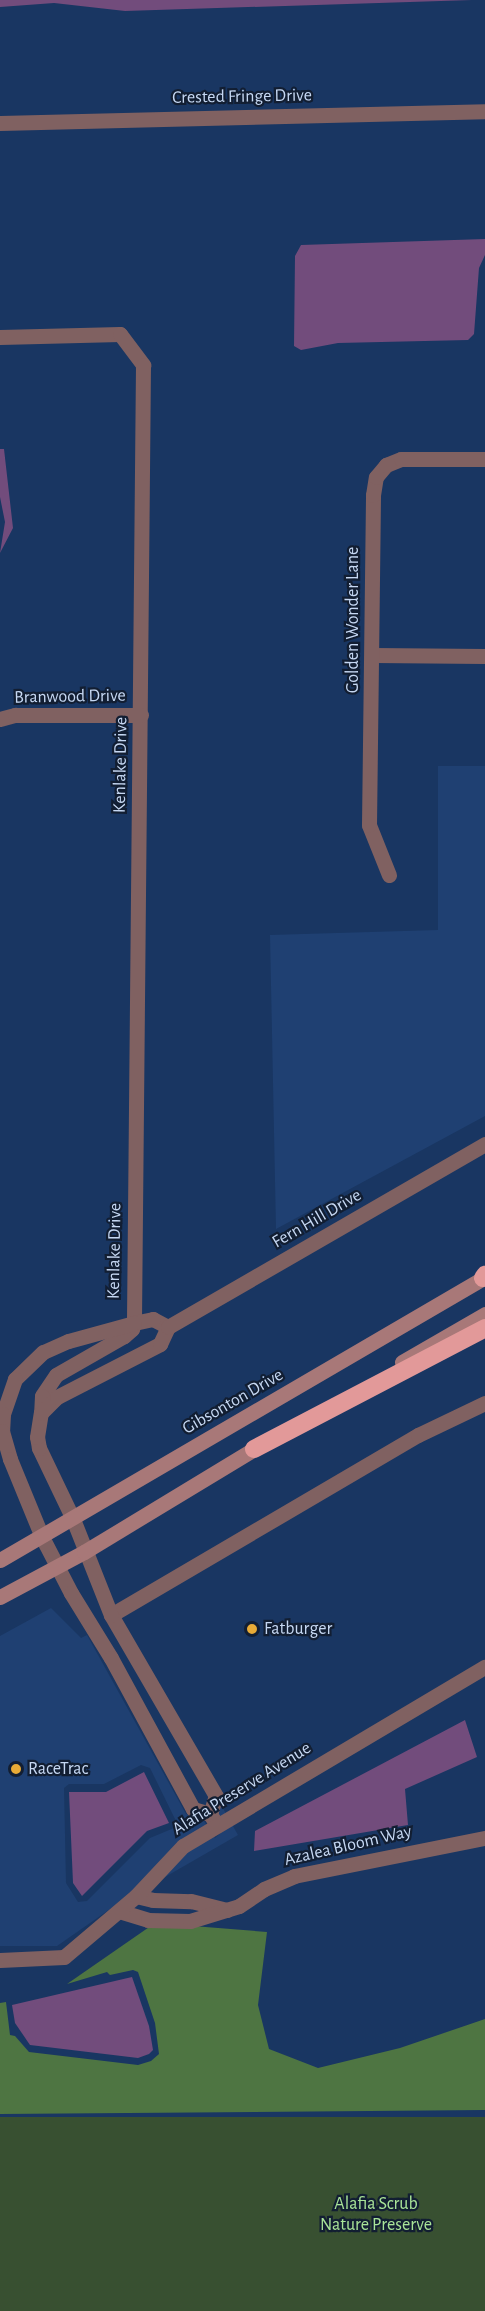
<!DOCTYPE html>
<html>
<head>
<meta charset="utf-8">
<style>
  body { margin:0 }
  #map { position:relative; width:485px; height:2311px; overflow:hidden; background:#193662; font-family:"Alegreya Sans",sans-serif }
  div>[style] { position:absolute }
  .built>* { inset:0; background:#1f4072 }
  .green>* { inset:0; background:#385031; transform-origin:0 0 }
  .forest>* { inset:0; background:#4e7542 }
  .water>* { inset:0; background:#724c7c }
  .minor>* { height:15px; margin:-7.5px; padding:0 7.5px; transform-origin:7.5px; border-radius:7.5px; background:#806161 }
  .secondary>* { height:15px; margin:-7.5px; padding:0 7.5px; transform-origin:7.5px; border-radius:7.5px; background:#a87878 }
  .motorway>* { height:18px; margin:-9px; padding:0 9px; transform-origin:9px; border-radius:9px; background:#e29999 }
  .dots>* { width:16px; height:16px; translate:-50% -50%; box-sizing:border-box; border:3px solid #121e32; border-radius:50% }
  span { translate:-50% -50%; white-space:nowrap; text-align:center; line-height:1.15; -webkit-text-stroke:4.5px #121e32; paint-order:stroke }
  .street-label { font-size:18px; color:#c6d8f3 }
  .poi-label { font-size:18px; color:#c6d8f3 }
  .left { translate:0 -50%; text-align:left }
  .park-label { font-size:18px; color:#a9e498 }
</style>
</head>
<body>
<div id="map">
  <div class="built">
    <i style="clip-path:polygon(438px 766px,485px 766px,485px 1116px,276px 1229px,270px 935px,438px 930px)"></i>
    <i style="clip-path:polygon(evenodd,51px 1608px,81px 1638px,87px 1635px,186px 1814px,204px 1821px,215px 1838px,228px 1827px,218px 1813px,221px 1805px,238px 1835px,113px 1907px,57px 1946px,0 1946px,0 1636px,51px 1608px,141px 1765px,150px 1768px,175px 1819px,174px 1828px,150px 1838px,87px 1901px,78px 1902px,66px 1883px,64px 1788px,69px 1784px,104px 1784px,141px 1765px)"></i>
  </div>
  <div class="green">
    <i style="left:485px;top:2117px;width:194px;height:485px;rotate:90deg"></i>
  </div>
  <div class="forest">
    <i style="clip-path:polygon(155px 1923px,267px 1932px,258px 2005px,269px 2049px,318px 2068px,400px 2048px,485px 2019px,485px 2110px,0 2114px,0 2003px,6px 2002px,10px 2035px,15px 2036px,29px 2052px,138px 2065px,151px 2061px,159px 2054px,155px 2023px,138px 1972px,133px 1970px,110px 1975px,107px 1972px,67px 1984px)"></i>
  </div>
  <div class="water">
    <i style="clip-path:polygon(0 0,472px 0,125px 11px,54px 3px,0 7px)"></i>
    <i style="clip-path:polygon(485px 239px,485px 255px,479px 268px,474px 334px,468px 340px,338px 343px,301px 350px,294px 346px,295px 256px,301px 245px)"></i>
    <i style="clip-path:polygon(0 449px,4px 449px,13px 528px,0 553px,5px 522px,0 497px)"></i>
    <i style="clip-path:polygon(465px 1720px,477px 1757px,405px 1789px,408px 1825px,254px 1851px,255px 1831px)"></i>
    <i style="clip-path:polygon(144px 1772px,169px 1823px,147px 1831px,82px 1896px,73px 1883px,69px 1792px,106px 1792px)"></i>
    <i style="clip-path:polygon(132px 1977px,149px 2026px,153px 2050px,149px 2054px,138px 2058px,30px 2045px,15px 2023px,12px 2005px)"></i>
  </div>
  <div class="minor">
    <i style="left:0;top:123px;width:485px;rotate:-1.4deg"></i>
    <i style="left:0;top:337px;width:120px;rotate:-1.4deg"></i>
    <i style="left:120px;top:334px;width:39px;rotate:53deg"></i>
    <i style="left:143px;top:365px;width:958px;rotate:90.54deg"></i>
    <i style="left:134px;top:1323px;width:6px;rotate:108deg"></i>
    <i style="left:132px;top:1329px;width:11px;rotate:139deg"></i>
    <i style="left:124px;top:1336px;width:78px;rotate:150.2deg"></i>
    <i style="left:56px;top:1375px;width:25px;rotate:124deg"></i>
    <i style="left:42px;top:1396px;width:17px;rotate:93deg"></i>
    <i style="left:373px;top:655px;width:112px;rotate:0.5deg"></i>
    <i style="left:0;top:719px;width:16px;rotate:-15deg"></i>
    <i style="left:15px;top:715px;width:126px"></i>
    <i style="left:389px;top:875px;width:54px;rotate:-111.8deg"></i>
    <i style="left:369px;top:825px;width:330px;rotate:-89.3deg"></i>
    <i style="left:373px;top:495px;width:18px;rotate:-81deg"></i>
    <i style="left:376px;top:477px;width:16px;rotate:-50deg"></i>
    <i style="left:386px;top:465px;width:16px;rotate:-22deg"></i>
    <i style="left:401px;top:459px;width:84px"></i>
    <i style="left:168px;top:1327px;width:17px;rotate:-152deg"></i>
    <i style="left:153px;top:1319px;width:19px;rotate:168deg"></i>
    <i style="left:134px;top:1323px;width:68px;rotate:164.7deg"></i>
    <i style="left:68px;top:1341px;width:27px;rotate:156deg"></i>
    <i style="left:43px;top:1352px;width:39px;rotate:136deg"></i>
    <i style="left:15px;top:1379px;width:37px;rotate:109deg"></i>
    <i style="left:3px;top:1414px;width:17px;rotate:93deg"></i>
    <i style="left:2px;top:1431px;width:29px;rotate:74deg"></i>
    <i style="left:10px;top:1459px;width:84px;rotate:67.7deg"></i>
    <i style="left:42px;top:1537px;width:63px;rotate:62.6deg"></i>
    <i style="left:71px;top:1593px;width:76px;rotate:58.4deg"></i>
    <i style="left:111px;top:1658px;width:172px;rotate:61.5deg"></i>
    <i style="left:193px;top:1809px;width:18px;rotate:16deg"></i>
    <i style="left:210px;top:1814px;width:13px;rotate:58deg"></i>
    <i style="left:111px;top:1615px;width:356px;rotate:-30.4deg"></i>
    <i style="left:418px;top:1435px;width:74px;rotate:-25.5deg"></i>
    <i style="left:210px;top:1814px;width:19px;rotate:-72deg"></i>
    <i style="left:216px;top:1796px;width:209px;rotate:-120.1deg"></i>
    <i style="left:111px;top:1615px;width:103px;rotate:-111.6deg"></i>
    <i style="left:73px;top:1519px;width:79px;rotate:-115.6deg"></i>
    <i style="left:39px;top:1448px;width:11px;rotate:-100deg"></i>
    <i style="left:37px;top:1437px;width:24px;rotate:-81deg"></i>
    <i style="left:41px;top:1413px;width:23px;rotate:-45deg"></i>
    <i style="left:57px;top:1397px;width:116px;rotate:-27.2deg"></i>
    <i style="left:160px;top:1344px;width:19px;rotate:-65deg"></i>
    <i style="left:168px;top:1327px;width:366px;rotate:-30deg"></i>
    <i style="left:136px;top:1896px;width:17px;rotate:13deg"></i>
    <i style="left:153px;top:1900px;width:38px;rotate:2deg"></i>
    <i style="left:191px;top:1901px;width:37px;rotate:14deg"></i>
    <i style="left:119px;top:1911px;width:30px;rotate:17deg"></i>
    <i style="left:148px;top:1920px;width:42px;rotate:1.4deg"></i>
    <i style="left:190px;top:1921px;width:51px;rotate:-17deg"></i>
    <i style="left:239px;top:1906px;width:30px;rotate:-34deg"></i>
    <i style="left:264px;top:1889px;width:33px;rotate:-23deg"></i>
    <i style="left:294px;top:1876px;width:195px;rotate:-11.3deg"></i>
    <i style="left:0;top:1960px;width:64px;rotate:-2.7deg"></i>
    <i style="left:64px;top:1957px;width:94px;rotate:-40.3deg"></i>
    <i style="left:136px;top:1896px;width:69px;rotate:-46.8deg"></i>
    <i style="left:183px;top:1846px;width:351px;rotate:-30.7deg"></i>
  </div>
  <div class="secondary">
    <i style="left:402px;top:1362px;width:96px;rotate:-30deg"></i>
    <i style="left:0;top:1560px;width:562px;rotate:-30.26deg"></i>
    <i style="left:0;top:1597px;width:95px;rotate:-28.2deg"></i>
    <i style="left:84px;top:1552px;width:208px;rotate:-31.2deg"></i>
  </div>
  <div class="motorway">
    <i style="left:483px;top:1278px;width:4px;rotate:-56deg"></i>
    <i style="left:254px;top:1449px;width:261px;rotate:-27.6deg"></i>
  </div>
  <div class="dots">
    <i style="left:252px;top:1629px;background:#e8ab37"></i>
    <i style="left:16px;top:1769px;background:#e8ab37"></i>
  </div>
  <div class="street-label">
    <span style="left:242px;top:97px;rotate:-1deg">Crested Fringe Drive</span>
    <span style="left:353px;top:620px;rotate:-90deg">Golden Wonder Lane</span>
    <span style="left:70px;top:697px;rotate:-1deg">Branwood Drive</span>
    <span style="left:121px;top:765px;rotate:-89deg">Kenlake Drive</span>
    <span style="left:317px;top:1219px;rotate:-30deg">Fern Hill Drive</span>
    <span style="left:115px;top:1251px;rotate:-89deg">Kenlake Drive</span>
    <span style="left:233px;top:1402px;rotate:-30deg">Gibsonton Drive</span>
    <span style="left:242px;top:1789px;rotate:-32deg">Alafia Preserve Avenue</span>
    <span style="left:348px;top:1846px;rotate:-13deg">Azalea Bloom Way</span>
  </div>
  <div class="poi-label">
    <span class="left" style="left:264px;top:1629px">Fatburger</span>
    <span class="left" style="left:28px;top:1769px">RaceTrac</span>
  </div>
  <div class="park-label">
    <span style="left:376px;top:2215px">Alafia Scrub<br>Nature Preserve</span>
  </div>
</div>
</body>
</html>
